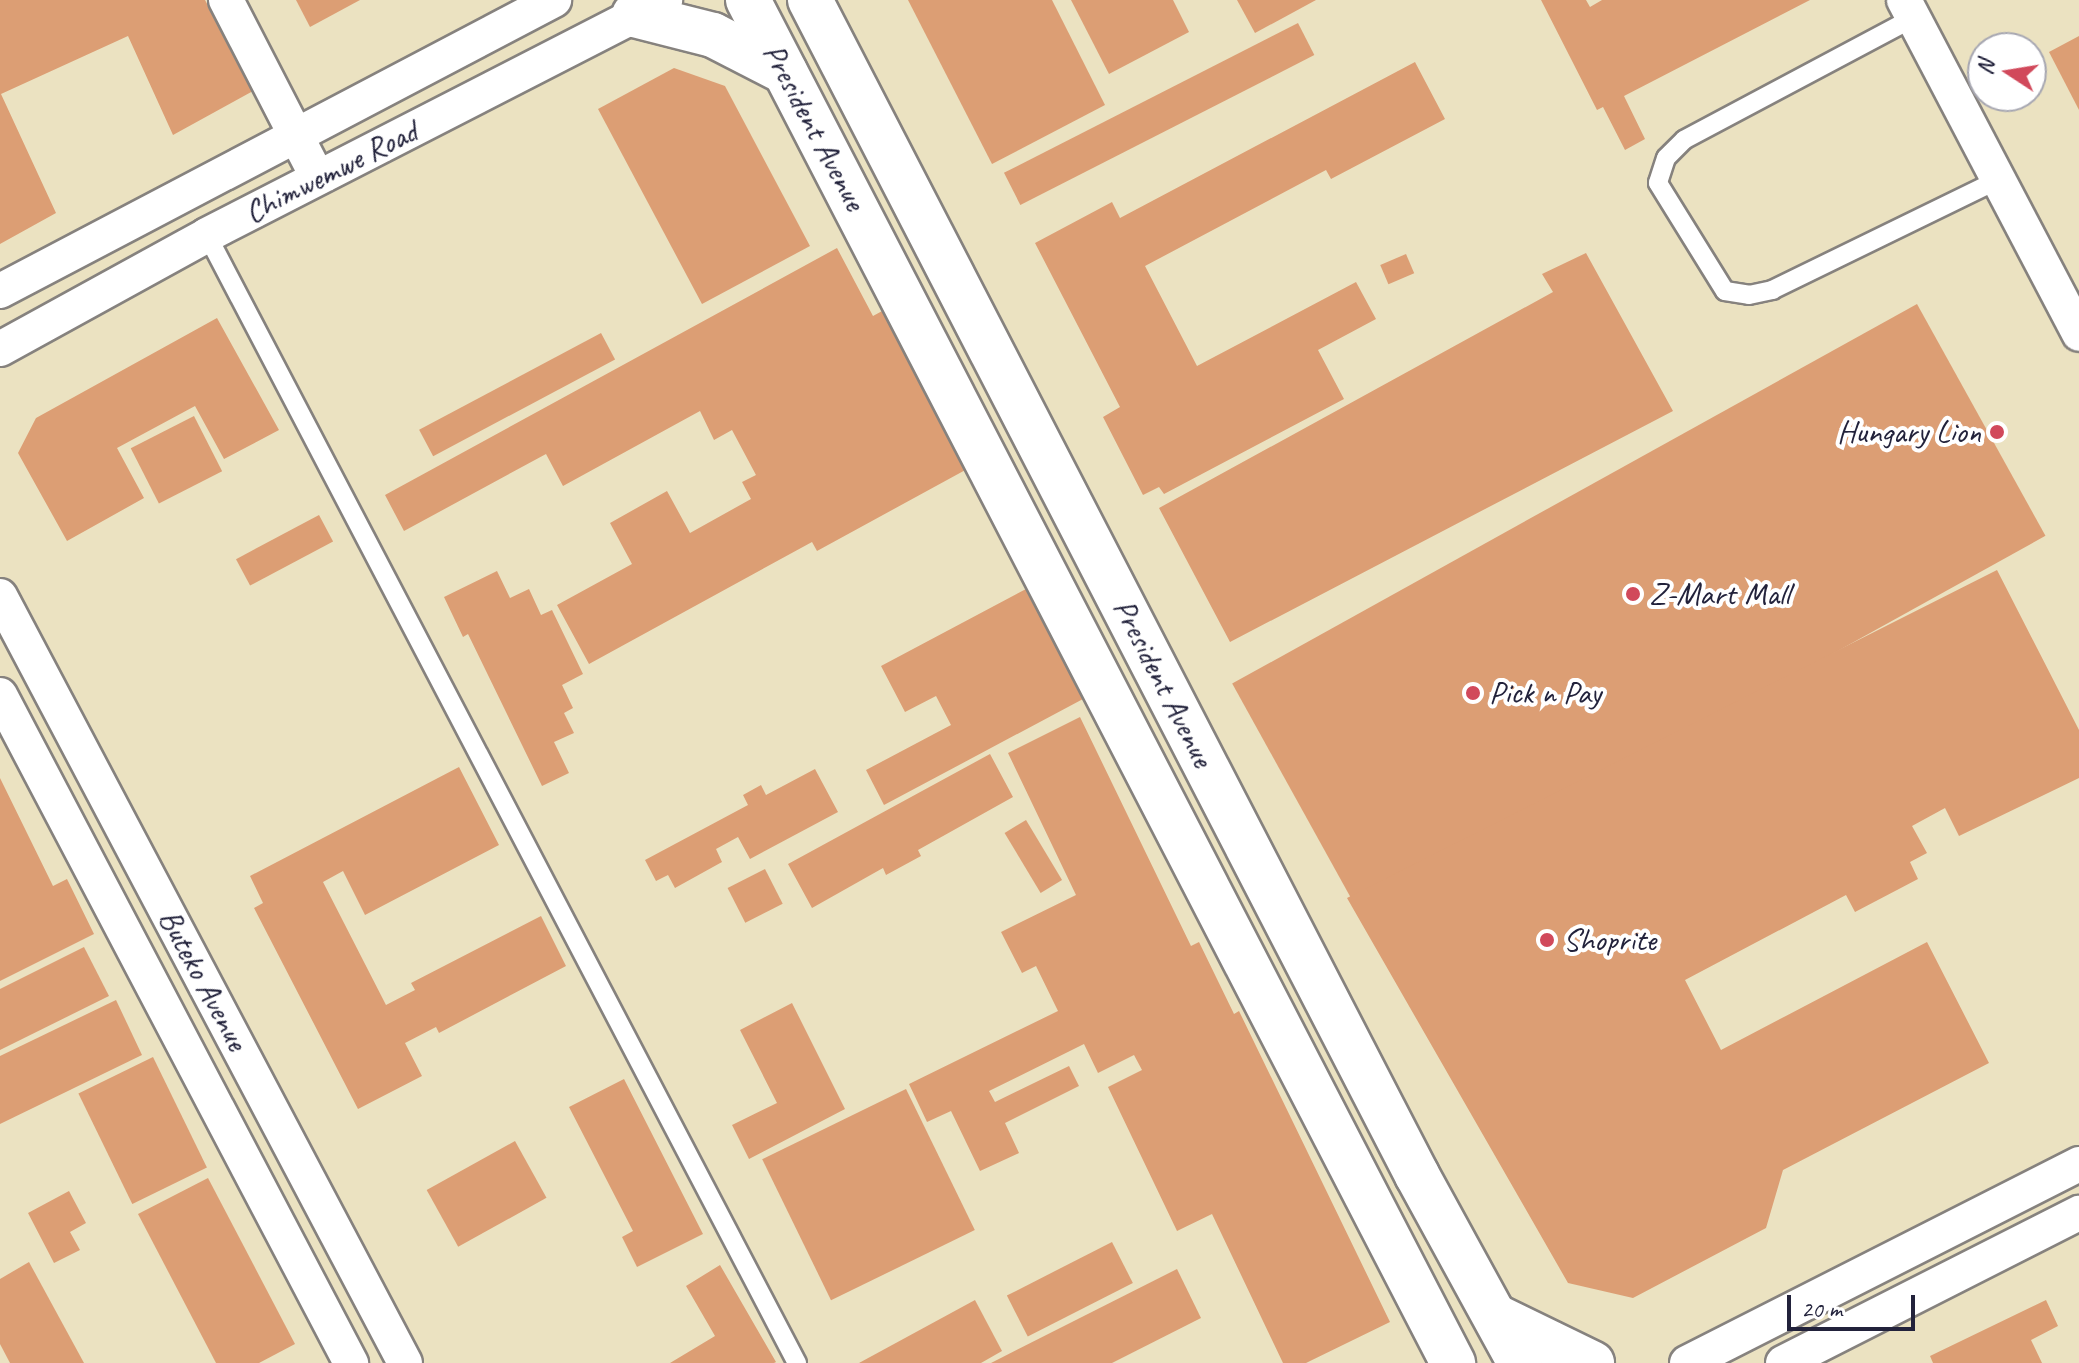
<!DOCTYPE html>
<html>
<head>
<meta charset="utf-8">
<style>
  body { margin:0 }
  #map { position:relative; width:2079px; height:1363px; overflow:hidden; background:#ebe2c1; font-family:Caveat,sans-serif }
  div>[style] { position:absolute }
  .building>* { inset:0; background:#dc9e74; transform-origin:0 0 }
  .roads { filter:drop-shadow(2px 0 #86827e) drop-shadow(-2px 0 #86827e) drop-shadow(0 2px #86827e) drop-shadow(0 -2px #86827e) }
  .service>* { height:18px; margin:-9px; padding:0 9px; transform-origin:9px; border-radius:9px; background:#fff }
  .minor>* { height:34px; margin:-17px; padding:0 17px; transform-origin:17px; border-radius:17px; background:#fff }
  .secondary>* { height:44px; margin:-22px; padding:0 22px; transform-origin:22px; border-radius:22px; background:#fff }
  .dots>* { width:22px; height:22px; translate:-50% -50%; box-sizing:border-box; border:4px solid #fff; border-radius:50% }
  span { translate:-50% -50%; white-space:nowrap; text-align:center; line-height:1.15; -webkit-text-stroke:8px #fff; paint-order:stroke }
  .street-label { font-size:32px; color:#22223b }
  .poi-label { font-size:32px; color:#22223b }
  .right { translate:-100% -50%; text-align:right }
  .left { translate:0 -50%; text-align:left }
  .north { position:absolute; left:1967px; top:32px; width:80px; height:80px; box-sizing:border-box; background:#fff; border:2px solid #a7a7b1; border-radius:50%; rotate:282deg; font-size:22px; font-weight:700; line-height:32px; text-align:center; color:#22223b }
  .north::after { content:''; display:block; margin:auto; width:28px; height:36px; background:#d1495b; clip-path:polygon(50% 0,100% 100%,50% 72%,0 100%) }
  .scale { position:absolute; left:1787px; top:1295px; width:128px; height:36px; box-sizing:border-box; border:4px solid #22223b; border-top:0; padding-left:10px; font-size:24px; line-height:28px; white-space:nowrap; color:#22223b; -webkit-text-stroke:6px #fff; paint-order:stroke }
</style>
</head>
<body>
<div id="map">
  <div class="building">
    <i style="clip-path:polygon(0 0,205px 0,253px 91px,173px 135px,128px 36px,1px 94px,56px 213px,0 244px)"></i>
    <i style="clip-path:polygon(296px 0,360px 0,310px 27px)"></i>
    <i style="clip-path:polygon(908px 0,1052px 0,1105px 105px,992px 164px)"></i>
    <i style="clip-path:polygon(1071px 0,1173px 0,1189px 32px,1109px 74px)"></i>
    <i style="clip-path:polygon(1237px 0,1316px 0,1255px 33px)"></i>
    <i style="clip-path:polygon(1541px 0,1586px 0,1590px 7px,1602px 0,1810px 0,1624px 96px,1645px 139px,1625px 150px,1603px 107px,1597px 110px)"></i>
    <i style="left:1298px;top:23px;width:36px;height:330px;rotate:63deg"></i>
    <i style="clip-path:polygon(2079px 36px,2079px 110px,2049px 52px)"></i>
    <i style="clip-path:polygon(1415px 62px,1445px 119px,1331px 179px,1326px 170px,1145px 266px,1197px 366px,1356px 282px,1376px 319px,1318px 350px,1344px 399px,1164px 494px,1159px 487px,1143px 495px,1103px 417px,1120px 407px,1035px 243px,1112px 202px,1120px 218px)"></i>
    <i style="clip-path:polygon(674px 68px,725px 86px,810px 246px,702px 304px,598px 109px)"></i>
    <i style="clip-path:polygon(837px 248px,873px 316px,884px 310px,969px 468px,817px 551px,812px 542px,589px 664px,557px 605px,632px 564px,610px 523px,667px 491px,690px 533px,751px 499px,742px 482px,756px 475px,732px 430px,714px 440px,700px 411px,563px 486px,546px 454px,404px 531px,385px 495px)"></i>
    <i style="clip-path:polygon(1586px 253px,1673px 411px,1230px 642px,1159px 508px,1553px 292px,1542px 274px)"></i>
    <i style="left:1406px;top:254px;width:21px;height:28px;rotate:67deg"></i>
    <i style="left:1917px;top:304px;width:265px;height:783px;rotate:61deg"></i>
    <i style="clip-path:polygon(217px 318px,279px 430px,224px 459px,195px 406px,117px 448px,144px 498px,67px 541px,18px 453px,36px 418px)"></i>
    <i style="left:601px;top:333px;width:30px;height:206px;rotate:62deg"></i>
    <i style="left:194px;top:416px;width:62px;height:71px;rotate:63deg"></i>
    <i style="left:319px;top:515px;width:30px;height:94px;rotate:62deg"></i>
    <i style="clip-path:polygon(1997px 570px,2079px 730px,2079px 778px,1959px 836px,1945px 808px,1912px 826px,1927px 853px,1910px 862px,1918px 879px,1855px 912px,1846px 895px,1685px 980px,1721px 1050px,1927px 942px,1989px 1063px,1783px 1170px,1766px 1228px,1633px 1298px,1568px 1283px,1347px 898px)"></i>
    <i style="clip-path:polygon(497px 571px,510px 598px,529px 589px,541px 615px,552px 610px,583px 674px,562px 685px,573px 708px,564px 713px,574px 733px,554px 742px,569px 773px,542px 786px,468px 634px,463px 637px,444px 597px)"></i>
    <i style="clip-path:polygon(1026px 589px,1083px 699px,884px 805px,866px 770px,951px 725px,936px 696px,905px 712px,881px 666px)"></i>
    <i style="clip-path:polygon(1080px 717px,1191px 946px,1199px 942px,1234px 1014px,1239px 1011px,1390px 1322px,1306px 1363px,1283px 1363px,1212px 1214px,1177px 1231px,1108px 1087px,1142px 1070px,1134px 1055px,1098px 1073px,1084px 1044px,989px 1091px,995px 1102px,1069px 1066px,1079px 1086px,1005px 1123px,1019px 1153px,980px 1171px,951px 1111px,927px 1122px,909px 1084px,1058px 1011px,1036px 966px,1022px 973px,1001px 932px,1076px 895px,1008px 753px)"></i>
    <i style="clip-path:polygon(990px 754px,1013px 797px,918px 850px,921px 856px,886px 875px,883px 868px,812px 908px,788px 864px)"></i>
    <i style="clip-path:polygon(459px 767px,499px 845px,365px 915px,343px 871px,323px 882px,386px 1005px,415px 990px,411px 983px,541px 916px,566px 966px,439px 1033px,436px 1027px,405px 1043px,422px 1076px,358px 1109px,254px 908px,263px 903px,250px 876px)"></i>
    <i style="clip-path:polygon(815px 769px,838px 812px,750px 859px,738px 837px,716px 849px,722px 862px,675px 888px,668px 875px,656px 881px,645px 860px,748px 805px,743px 795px,761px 785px,766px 795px)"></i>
    <i style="clip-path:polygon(0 778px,53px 886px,67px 879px,94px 934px,0 981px)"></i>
    <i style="left:1026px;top:820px;width:70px;height:25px;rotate:59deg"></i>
    <i style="left:765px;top:869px;width:39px;height:42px;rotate:63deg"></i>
    <i style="clip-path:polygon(84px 947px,109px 996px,0 1050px,0 989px)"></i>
    <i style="clip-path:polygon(116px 1000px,142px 1055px,0 1124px,0 1056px)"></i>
    <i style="clip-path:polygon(792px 1003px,845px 1109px,749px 1159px,732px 1125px,777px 1103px,740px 1030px)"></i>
    <i style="left:153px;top:1057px;width:123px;height:83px;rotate:64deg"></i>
    <i style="clip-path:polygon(624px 1079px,703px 1234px,637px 1267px,622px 1237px,633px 1231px,569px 1107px)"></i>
    <i style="left:906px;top:1089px;width:157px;height:160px;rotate:64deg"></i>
    <i style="left:515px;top:1141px;width:65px;height:101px;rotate:61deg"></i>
    <i style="clip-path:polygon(208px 1178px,295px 1344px,259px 1363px,216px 1363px,138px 1214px)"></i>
    <i style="clip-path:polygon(69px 1191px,86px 1223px,70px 1232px,80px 1250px,54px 1263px,28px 1213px)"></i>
    <i style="left:1112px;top:1242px;width:46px;height:118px;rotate:63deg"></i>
    <i style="clip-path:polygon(29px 1262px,84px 1363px,10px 1363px,0 1344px,0 1279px)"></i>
    <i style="clip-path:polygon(720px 1265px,776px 1362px,774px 1363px,670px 1363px,715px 1336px,686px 1286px)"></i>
    <i style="clip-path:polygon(1177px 1269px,1201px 1318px,1112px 1363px,991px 1363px)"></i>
    <i style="clip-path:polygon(975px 1300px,1002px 1351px,981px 1363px,859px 1363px)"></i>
    <i style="clip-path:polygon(2046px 1300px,2058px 1326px,2031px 1340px,2042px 1363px,1933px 1363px,1930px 1356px)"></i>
  </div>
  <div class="roads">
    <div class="service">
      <i style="left:1913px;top:18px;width:259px;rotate:152deg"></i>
      <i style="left:1684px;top:140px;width:25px;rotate:135deg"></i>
      <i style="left:1666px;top:158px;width:26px;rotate:108deg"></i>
      <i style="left:1658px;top:183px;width:127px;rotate:58.2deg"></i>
      <i style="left:1725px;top:291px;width:24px;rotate:9deg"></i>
      <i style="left:1749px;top:295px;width:24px;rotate:-12deg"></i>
      <i style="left:1772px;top:290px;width:251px;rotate:-26deg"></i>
      <i style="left:207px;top:235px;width:1273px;rotate:62.39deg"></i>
    </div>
    <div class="minor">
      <i style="left:226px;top:0;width:200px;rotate:62.7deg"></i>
      <i style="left:1904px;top:0;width:377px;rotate:62.3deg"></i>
      <i style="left:0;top:291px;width:626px;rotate:-27.71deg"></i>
      <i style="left:0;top:349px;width:236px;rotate:-28.8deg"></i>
      <i style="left:207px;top:235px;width:515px;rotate:-27.16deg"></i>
      <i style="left:0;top:596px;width:867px;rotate:62.16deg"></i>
      <i style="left:0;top:695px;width:755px;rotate:62.28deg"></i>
      <i style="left:1687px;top:1363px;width:440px;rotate:-26.9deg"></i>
      <i style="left:1783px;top:1363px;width:332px;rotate:-26.9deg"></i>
    </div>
    <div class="secondary">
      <i style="left:748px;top:0;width:1535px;rotate:62.65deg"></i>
      <i style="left:810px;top:0;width:1323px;rotate:62.68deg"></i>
      <i style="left:1417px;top:1175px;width:214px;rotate:61.3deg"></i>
      <i style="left:634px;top:15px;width:81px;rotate:14.2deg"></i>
      <i style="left:713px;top:35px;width:81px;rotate:27.2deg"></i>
      <i style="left:1495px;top:1316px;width:108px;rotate:25.9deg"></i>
    </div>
  </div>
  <div class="dots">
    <i style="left:1997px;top:432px;background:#d1495b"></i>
    <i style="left:1633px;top:594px;background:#d1495b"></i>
    <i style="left:1473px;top:693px;background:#d1495b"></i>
    <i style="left:1547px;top:940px;background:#d1495b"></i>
  </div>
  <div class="street-label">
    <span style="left:814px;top:127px;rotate:62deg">President Avenue</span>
    <span style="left:331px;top:172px;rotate:-27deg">Chimwemwe Road</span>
    <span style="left:1163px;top:683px;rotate:63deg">President Avenue</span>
    <span style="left:203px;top:980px;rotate:62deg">Buteko Avenue</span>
  </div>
  <div class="poi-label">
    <span class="right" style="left:1981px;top:432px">Hungary Lion</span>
    <span class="left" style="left:1649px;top:594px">Z-Mart Mall</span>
    <span class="left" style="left:1489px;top:693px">Pick n Pay</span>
    <span class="left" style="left:1563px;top:940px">Shoprite</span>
  </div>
  <div class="north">N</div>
  <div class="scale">20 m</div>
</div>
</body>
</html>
